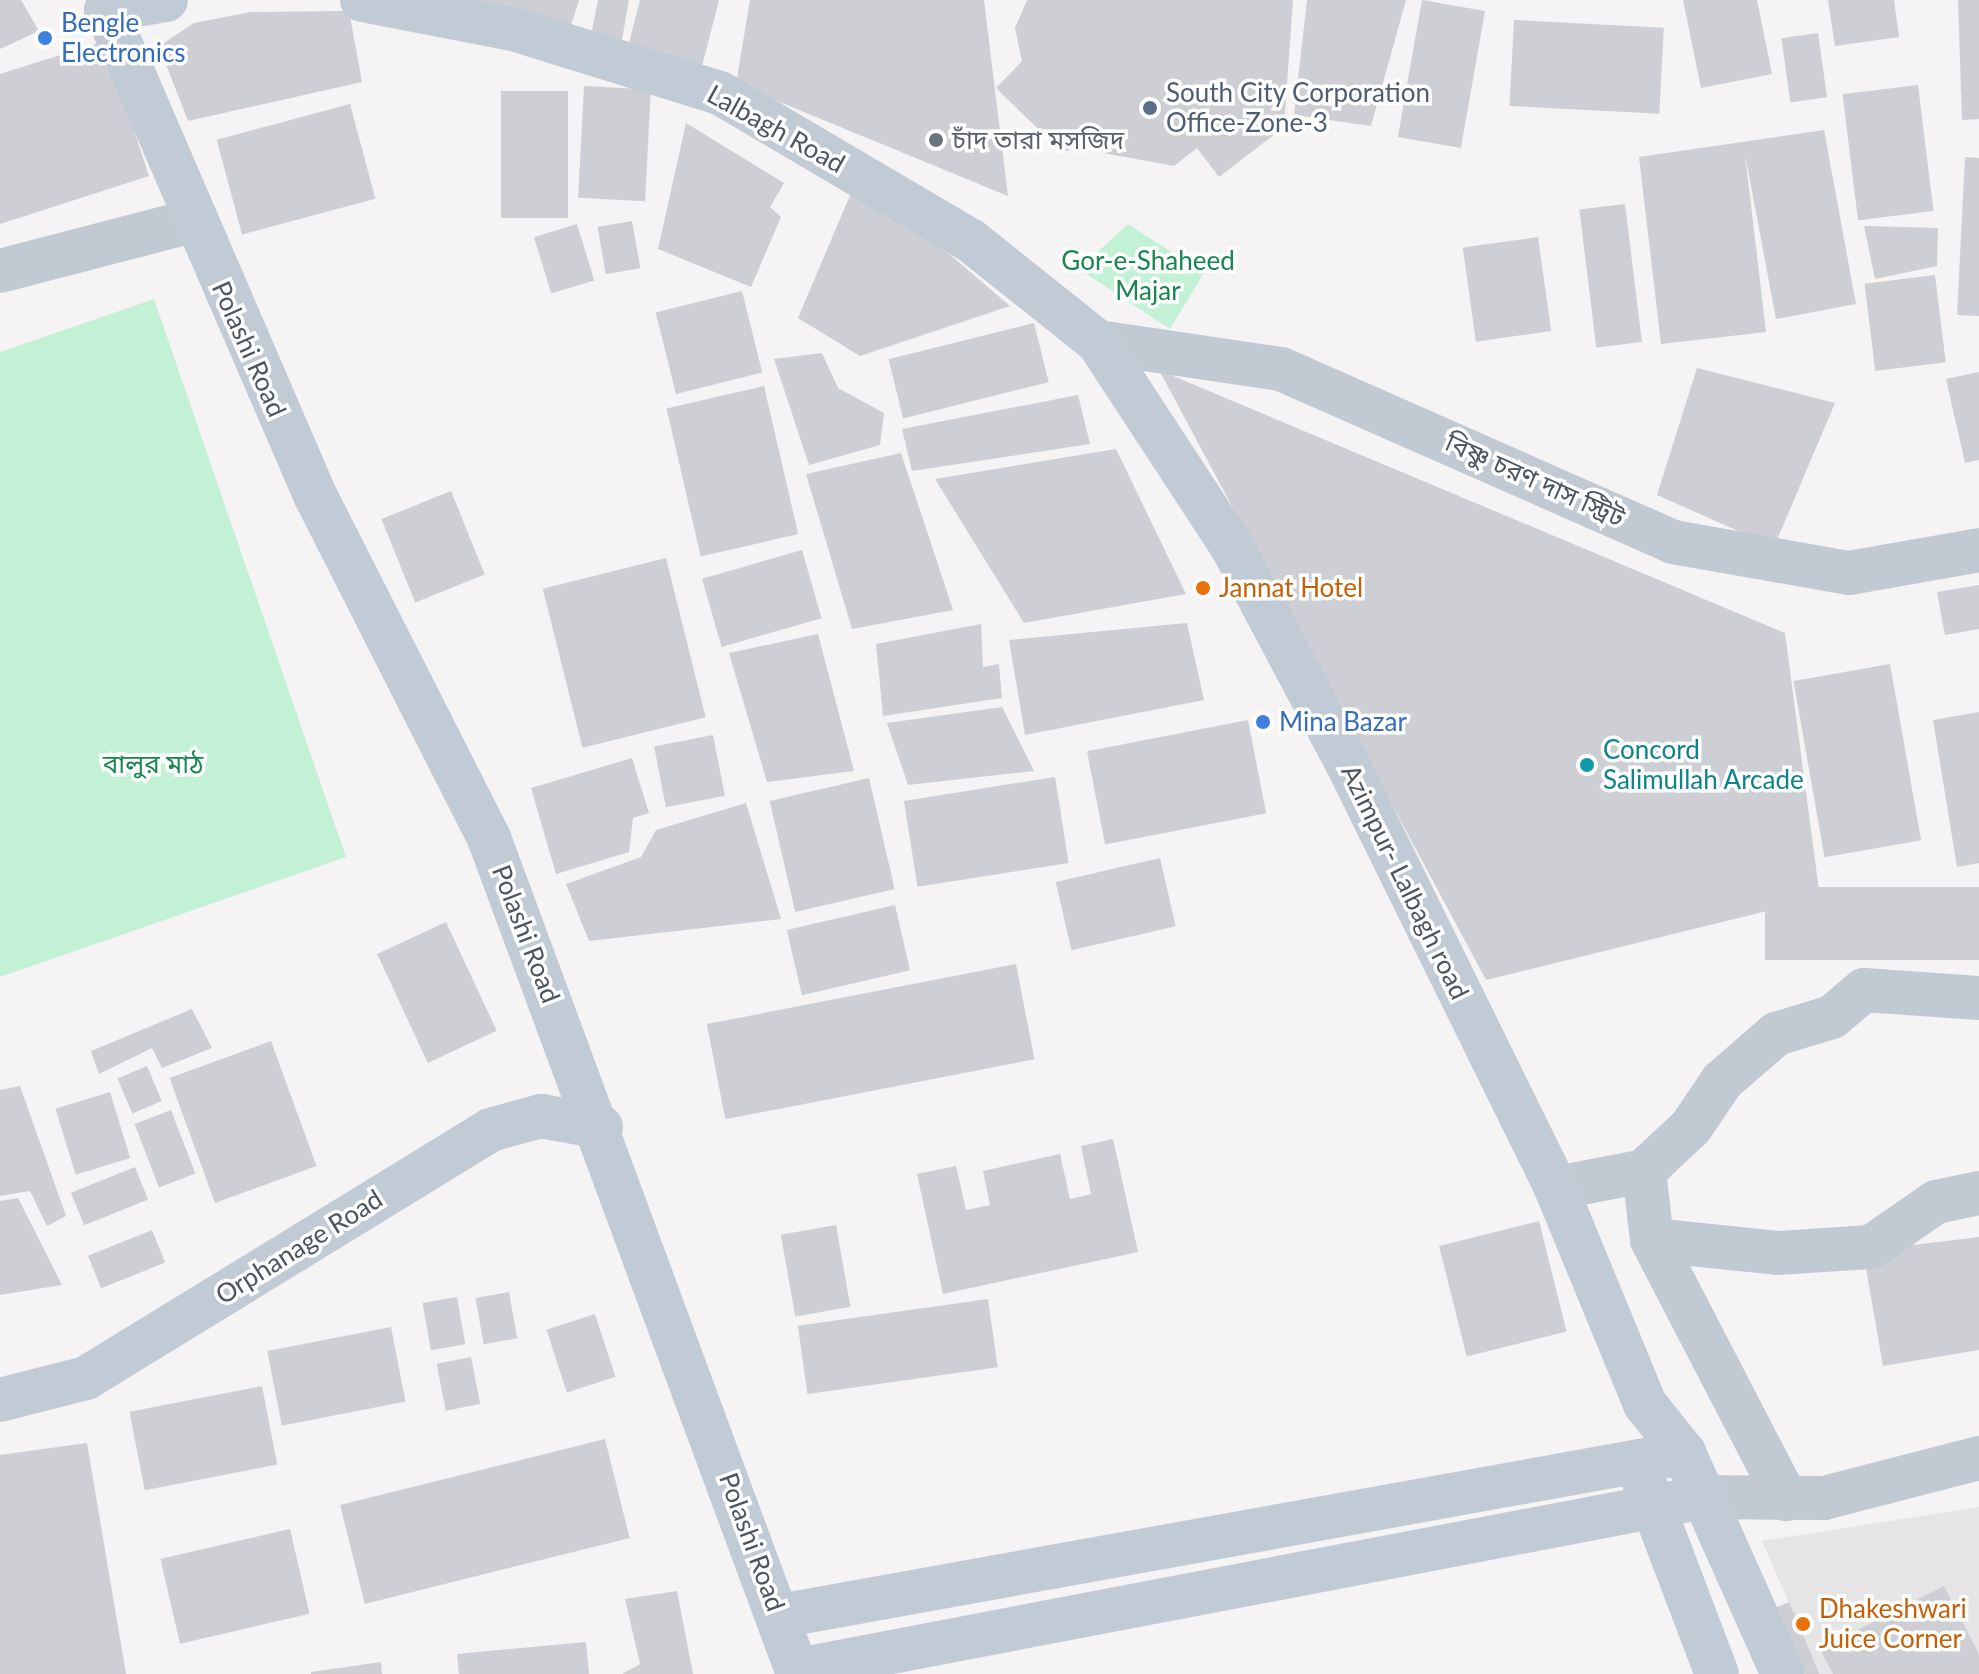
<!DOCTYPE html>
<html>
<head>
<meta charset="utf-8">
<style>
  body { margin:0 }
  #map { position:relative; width:1979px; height:1674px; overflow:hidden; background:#f5f3f3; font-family:Lato,"Noto Sans Bengali",sans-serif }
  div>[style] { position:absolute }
  .education>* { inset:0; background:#e6e4e5 }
  .green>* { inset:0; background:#c3f1d5 }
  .building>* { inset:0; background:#cdcfd5; transform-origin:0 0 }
  .minor>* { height:44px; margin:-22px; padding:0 22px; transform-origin:22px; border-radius:22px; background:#c1cad2 }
  .secondary>* { height:44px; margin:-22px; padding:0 22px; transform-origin:22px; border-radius:22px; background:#c1cbd6 }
  .dots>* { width:22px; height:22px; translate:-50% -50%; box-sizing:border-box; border:4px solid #fff; border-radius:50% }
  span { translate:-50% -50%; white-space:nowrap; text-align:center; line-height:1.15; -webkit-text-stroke:7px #fff; paint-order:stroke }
  .shop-label { font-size:26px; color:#366cbe }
  .left { translate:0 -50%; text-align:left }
  .service-label { font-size:26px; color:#4e5e75 }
  .street-label { font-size:26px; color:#4a5661 }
  .worship-label { font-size:26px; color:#5b616d }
  .park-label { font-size:26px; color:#17864f }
  .food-label { font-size:26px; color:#c56008 }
  .culture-label { font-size:26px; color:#0d838f }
</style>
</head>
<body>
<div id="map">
  <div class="education">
    <i style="clip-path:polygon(1979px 1507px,1979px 1674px,1820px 1674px,1762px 1541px)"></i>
  </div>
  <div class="green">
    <i style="clip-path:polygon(1128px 224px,1204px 273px,1170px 329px,1079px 269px)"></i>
    <i style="clip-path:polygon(154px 299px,346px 857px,0 977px,0 352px)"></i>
  </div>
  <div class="building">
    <i style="clip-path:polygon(0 0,21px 0,39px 31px,0 49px)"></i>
    <i style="clip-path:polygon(466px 0,579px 0,566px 42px)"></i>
    <i style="clip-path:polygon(598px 0,629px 0,621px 45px,592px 30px)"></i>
    <i style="clip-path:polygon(640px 0,719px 0,701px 70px,627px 51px)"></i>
    <i style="clip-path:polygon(750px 0,984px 0,1008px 196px,736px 84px)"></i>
    <i style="clip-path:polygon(1027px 0,1293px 0,1284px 127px,1219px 177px,1197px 148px,1174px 166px,1103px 153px,1093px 136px,1063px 153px,996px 88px,1022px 61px,1015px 28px)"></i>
    <i style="clip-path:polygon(1307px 0,1406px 0,1371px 126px,1294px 115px)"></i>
    <i style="left:1422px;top:0;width:64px;height:139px;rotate:10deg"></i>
    <i style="clip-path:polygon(1683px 0,1757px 0,1772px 74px,1701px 88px)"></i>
    <i style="clip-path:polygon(1828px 0,1894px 0,1899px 37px,1835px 46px)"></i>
    <i style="clip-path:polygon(1958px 0,1979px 0,1979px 119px,1962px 120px)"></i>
    <i style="clip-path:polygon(349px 11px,362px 82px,188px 121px,159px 46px,194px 23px,251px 12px)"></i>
    <i style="left:1514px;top:20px;width:150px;height:86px;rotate:3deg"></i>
    <i style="left:1818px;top:33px;width:65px;height:37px;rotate:82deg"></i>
    <i style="clip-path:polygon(105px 41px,149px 176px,0 224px,0 74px)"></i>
    <i style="left:1918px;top:85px;width:127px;height:76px;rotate:83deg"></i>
    <i style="left:584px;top:86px;width:67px;height:112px;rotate:3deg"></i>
    <i style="left:568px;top:91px;width:127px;height:67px;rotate:90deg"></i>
    <i style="left:350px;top:104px;width:98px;height:138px;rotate:75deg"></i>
    <i style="clip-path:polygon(686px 123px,784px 183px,770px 207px,781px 217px,751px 287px,658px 249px)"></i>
    <i style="clip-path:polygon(1824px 130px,1856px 304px,1776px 319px,1745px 154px,1766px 332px,1661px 344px,1639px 157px)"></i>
    <i style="clip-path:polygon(1965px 157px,1979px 158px,1979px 316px,1957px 315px)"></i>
    <i style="clip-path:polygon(854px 186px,941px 247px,1010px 306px,860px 356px,798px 318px)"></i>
    <i style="left:1625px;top:204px;width:139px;height:46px;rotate:83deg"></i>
    <i style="left:632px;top:221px;width:48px;height:35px;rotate:80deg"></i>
    <i style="left:577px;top:224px;width:59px;height:45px;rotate:73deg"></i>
    <i style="clip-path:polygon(1864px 226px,1938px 228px,1937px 266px,1875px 279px)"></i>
    <i style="left:1538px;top:237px;width:95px;height:76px;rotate:82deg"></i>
    <i style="left:1935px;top:275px;width:88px;height:71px;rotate:83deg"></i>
    <i style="left:742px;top:291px;width:84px;height:89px;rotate:76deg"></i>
    <i style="left:1034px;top:323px;width:61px;height:150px;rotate:76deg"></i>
    <i style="clip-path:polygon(822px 353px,838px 388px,884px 413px,880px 445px,809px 465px,774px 359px)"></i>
    <i style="clip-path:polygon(1697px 368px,1835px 403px,1774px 547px,1657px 495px)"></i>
    <i style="clip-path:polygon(1159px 370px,1785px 633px,1820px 898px,1486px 980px)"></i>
    <i style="clip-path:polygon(1979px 372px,1979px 460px,1965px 463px,1946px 379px)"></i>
    <i style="left:764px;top:386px;width:152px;height:100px;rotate:77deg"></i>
    <i style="clip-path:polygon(1078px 395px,1090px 444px,912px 471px,902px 429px)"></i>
    <i style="clip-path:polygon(1116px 449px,1186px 594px,1024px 623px,935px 479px)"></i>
    <i style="clip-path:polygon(901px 453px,953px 610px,852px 629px,806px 474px)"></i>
    <i style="left:451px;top:491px;width:90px;height:75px;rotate:68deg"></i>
    <i style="left:802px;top:550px;width:71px;height:104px;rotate:74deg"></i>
    <i style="left:666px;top:558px;width:164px;height:127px;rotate:76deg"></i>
    <i style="clip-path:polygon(1979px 585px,1979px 629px,1945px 635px,1937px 592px)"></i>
    <i style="clip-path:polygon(1187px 623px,1204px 700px,1025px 735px,1009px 640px)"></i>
    <i style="clip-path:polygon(981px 624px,983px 667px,999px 664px,1002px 698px,883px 716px,876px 644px)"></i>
    <i style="clip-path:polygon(818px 634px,854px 771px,767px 782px,729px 653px)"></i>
    <i style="left:1890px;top:664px;width:179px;height:98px;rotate:80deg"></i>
    <i style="clip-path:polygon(1002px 707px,1034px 771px,908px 785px,887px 723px)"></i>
    <i style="clip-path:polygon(1979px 712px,1979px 863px,1957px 867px,1933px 720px)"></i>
    <i style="left:1248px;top:720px;width:95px;height:164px;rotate:79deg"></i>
    <i style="left:713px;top:735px;width:62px;height:60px;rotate:79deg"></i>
    <i style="clip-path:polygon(632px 758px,649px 813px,633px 818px,629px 852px,556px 874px,531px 788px)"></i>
    <i style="left:1055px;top:777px;width:87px;height:153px;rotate:81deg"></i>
    <i style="left:869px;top:778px;width:114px;height:102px;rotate:77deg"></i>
    <i style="clip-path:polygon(746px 803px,781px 919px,589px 941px,566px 884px,641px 857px,656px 830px)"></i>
    <i style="left:1160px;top:858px;width:70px;height:107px;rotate:77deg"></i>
    <i style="left:1979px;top:887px;width:73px;height:214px;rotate:90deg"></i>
    <i style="left:895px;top:905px;width:67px;height:111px;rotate:77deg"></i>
    <i style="left:446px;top:922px;width:120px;height:76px;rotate:65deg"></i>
    <i style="left:1016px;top:964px;width:97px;height:315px;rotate:79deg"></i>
    <i style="clip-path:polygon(192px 1009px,212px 1048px,162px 1068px,152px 1048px,99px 1074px,91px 1051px)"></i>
    <i style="left:271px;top:1041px;width:133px;height:108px;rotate:70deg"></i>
    <i style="left:147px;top:1066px;width:38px;height:32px;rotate:67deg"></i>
    <i style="clip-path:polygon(20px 1086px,66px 1216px,47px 1226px,30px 1191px,0 1196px,0 1090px)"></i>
    <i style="left:110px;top:1092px;width:69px;height:57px;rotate:73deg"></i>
    <i style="left:171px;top:1110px;width:68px;height:39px;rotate:69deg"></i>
    <i style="clip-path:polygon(1113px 1139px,1138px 1252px,943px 1294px,917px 1174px,956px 1166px,966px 1210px,990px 1205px,983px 1171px,1060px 1154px,1070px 1199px,1091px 1194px,1081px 1146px)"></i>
    <i style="left:135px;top:1167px;width:35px;height:69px;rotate:68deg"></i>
    <i style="clip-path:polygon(18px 1198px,62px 1285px,0 1295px,0 1201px)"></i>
    <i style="left:1539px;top:1221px;width:114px;height:103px;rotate:76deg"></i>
    <i style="left:836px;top:1225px;width:83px;height:56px;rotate:80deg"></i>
    <i style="left:152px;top:1230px;width:35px;height:69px;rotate:68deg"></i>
    <i style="clip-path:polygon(1979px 1237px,1979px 1350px,1883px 1366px,1863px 1251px)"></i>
    <i style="left:509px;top:1292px;width:47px;height:34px;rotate:80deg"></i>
    <i style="left:457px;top:1297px;width:48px;height:35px;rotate:80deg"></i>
    <i style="left:988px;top:1299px;width:69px;height:192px;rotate:82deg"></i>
    <i style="left:595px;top:1314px;width:66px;height:51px;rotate:72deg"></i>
    <i style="left:391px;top:1327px;width:76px;height:126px;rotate:79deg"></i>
    <i style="left:471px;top:1357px;width:48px;height:35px;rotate:79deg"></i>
    <i style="left:262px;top:1386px;width:80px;height:135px;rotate:79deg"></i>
    <i style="left:605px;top:1439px;width:102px;height:273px;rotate:76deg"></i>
    <i style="clip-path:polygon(87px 1443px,126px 1674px,0 1674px,0 1455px)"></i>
    <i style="left:290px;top:1529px;width:87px;height:133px;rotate:77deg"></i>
    <i style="clip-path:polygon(1944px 1586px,1979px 1654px,1979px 1674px,1833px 1674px,1820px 1649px)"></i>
    <i style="clip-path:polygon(677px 1591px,693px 1674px,622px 1674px,640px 1664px,625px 1599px)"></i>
    <i style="left:1789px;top:1602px;width:78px;height:13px;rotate:67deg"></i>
    <i style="clip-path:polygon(586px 1642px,589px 1674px,459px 1674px,457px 1654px)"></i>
    <i style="clip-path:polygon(381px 1662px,382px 1674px,311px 1674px,311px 1672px)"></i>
  </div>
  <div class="minor">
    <i style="left:0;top:271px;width:198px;rotate:-14.6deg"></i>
    <i style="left:1098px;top:342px;width:185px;rotate:8.4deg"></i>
    <i style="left:1281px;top:369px;width:428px;rotate:23.8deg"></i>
    <i style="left:1673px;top:542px;width:179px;rotate:10deg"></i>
    <i style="left:1849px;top:573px;width:132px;rotate:-10deg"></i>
    <i style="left:1644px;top:1171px;width:69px;rotate:83.4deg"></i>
    <i style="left:1652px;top:1240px;width:292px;rotate:62.6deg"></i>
    <i style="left:1556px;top:1188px;width:90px;rotate:-10.9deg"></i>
    <i style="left:1644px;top:1171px;width:64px;rotate:-43.1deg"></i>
    <i style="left:1691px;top:1127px;width:55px;rotate:-56deg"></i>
    <i style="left:1722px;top:1081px;width:72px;rotate:-41deg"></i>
    <i style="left:1776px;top:1034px;width:59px;rotate:-16.9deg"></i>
    <i style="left:1832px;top:1017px;width:42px;rotate:-40.2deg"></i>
    <i style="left:1864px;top:990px;width:115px;rotate:4deg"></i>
    <i style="left:1652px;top:1240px;width:126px;rotate:5.9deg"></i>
    <i style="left:1777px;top:1253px;width:94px;rotate:-3.7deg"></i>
    <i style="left:1871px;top:1247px;width:79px;rotate:-34.7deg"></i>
    <i style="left:1936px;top:1202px;width:44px;rotate:-11.8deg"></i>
    <i style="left:1704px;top:1497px;width:120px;rotate:0.5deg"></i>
    <i style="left:1824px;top:1498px;width:160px;rotate:-14.5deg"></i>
  </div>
  <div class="secondary">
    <i style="left:166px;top:0;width:61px;rotate:170.5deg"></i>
    <i style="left:106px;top:10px;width:528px;rotate:66.69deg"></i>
    <i style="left:315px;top:495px;width:385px;rotate:63.1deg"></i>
    <i style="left:489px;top:838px;width:891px;rotate:69.71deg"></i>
    <i style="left:362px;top:0;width:154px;rotate:10.9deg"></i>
    <i style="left:513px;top:29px;width:217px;rotate:17.2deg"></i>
    <i style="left:720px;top:93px;width:290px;rotate:30.5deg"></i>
    <i style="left:970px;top:240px;width:164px;rotate:38.6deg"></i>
    <i style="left:1098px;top:342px;width:243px;rotate:56.8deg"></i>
    <i style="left:1231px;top:545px;width:247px;rotate:62deg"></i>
    <i style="left:1347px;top:763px;width:474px;rotate:63.8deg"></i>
    <i style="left:1556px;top:1188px;width:234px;rotate:67.6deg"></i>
    <i style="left:1645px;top:1404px;width:63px;rotate:51.5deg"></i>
    <i style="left:1684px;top:1453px;width:242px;rotate:65.9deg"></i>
    <i style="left:0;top:1400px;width:89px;rotate:-14.3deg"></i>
    <i style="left:86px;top:1378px;width:474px;rotate:-31.5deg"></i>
    <i style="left:490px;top:1130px;width:53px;rotate:-15.4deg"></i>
    <i style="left:541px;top:1116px;width:61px;rotate:10.4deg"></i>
    <i style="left:1644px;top:1482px;width:205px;rotate:69.2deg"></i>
    <i style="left:780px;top:1616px;width:919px;rotate:-10.22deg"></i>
    <i style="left:797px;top:1670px;width:923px;rotate:-10.8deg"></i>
  </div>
  <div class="dots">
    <i style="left:45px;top:38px;background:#3f7fe0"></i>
    <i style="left:1150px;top:108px;background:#5c6f8a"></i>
    <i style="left:936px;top:140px;background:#6b7280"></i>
    <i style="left:1203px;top:588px;background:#e8710a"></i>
    <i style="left:1263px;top:722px;background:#3f7fe0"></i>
    <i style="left:1587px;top:765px;background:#0f9aa8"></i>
    <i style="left:1803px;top:1624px;background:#e8710a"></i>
  </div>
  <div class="shop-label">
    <span class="left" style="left:61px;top:38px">Bengle<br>Electronics</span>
    <span class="left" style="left:1279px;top:722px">Mina Bazar</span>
  </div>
  <div class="service-label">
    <span class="left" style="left:1166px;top:108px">South City Corporation<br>Office-Zone-3</span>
  </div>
  <div class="street-label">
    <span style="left:776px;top:129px;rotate:29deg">Lalbagh Road</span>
    <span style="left:249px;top:349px;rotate:66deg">Polashi Road</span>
    <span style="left:1535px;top:480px;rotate:24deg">বিষ্ণু চরণ দাস স্ট্রিট</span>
    <span style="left:1405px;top:882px;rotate:64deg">Azimpur- Lalbagh road</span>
    <span style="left:526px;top:934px;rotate:69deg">Polashi Road</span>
    <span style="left:299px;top:1247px;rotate:-32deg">Orphanage Road</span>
    <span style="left:752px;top:1542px;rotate:70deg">Polashi Road</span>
  </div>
  <div class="worship-label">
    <span class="left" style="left:952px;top:140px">চাঁদ তারা মসজিদ</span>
  </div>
  <div class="park-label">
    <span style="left:1148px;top:276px">Gor-e-Shaheed<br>Majar</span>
    <span style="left:153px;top:764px">বালুর মাঠ</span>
  </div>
  <div class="food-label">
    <span class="left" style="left:1219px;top:588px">Jannat Hotel</span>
    <span class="left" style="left:1819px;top:1624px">Dhakeshwari<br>Juice Corner</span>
  </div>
  <div class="culture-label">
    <span class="left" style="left:1603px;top:765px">Concord<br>Salimullah Arcade</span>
  </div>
</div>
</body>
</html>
